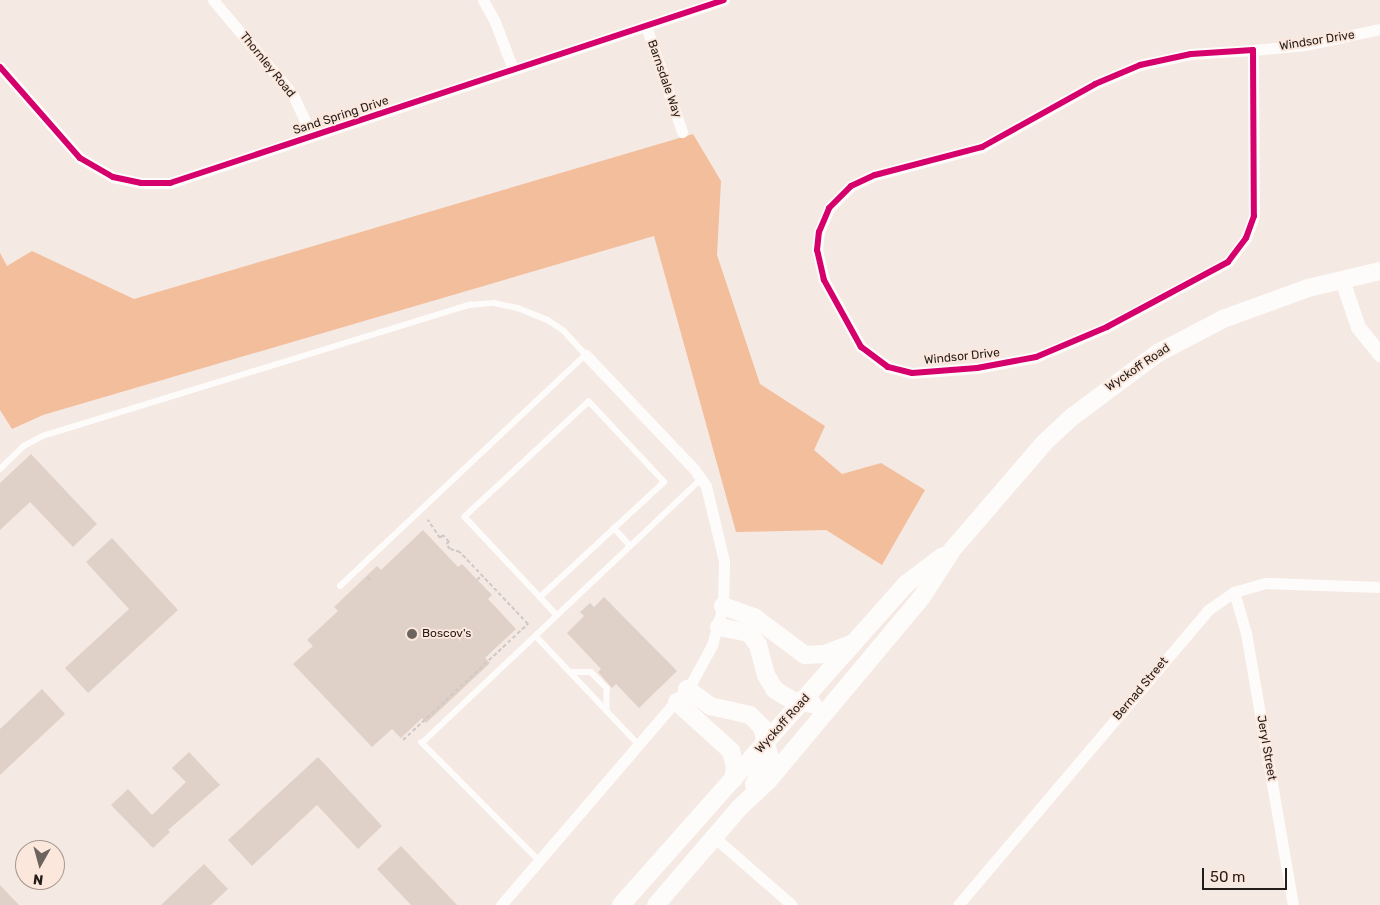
<!DOCTYPE html>
<html>
<head>
<meta charset="utf-8">
<style>
  body { margin:0 }
  #map { position:relative; width:1380px; height:905px; overflow:hidden; background:#f5e9e3; font-family:Rubik,sans-serif }
  div>[style] { position:absolute }
  .forest>* { inset:0; background:#f3be9c }
  .building>* { inset:0; background:#e0d1c8 }
  .path>* { height:2px; margin-top:-1px; transform-origin:0; background:repeating-linear-gradient(90deg,#cec9c7 0 4px,transparent 0 6.5px) }
  .lane>* { height:5.5px; margin:-2.75px; padding:0 2.75px; transform-origin:2.75px; border-radius:2.75px; background:#fefcfb }
  .street>* { height:11px; margin:-5.5px; padding:0 5.5px; transform-origin:5.5px; border-radius:5.5px; background:#fefcfb }
  .secondary>* { height:15px; margin:-7.5px; padding:0 7.5px; transform-origin:7.5px; border-radius:7.5px; background:#fefcfb }
  .primary>* { height:18px; margin:-9px; padding:0 9px; transform-origin:9px; border-radius:9px; background:#fefcfb }
  .cycleway>* { height:6px; margin:-3px; padding:0 3px; transform-origin:3px; border-radius:3px; background:#d6006c }
  .dots>* { width:14px; height:14px; translate:-50% -50%; box-sizing:border-box; border:2px solid #fce7dc; border-radius:50% }
  span { translate:-50% -50%; white-space:nowrap; text-align:center; line-height:1.15; -webkit-text-stroke:4px #fce7dc; paint-order:stroke }
  .street-label { font-size:12px; color:#241c18 }
  .poi-label { font-size:12px; color:#241c18 }
  .left { translate:0 -50%; text-align:left }
  .north { position:absolute; left:15px; top:840px; width:50px; height:50px; box-sizing:border-box; background:#fce7dc; border:1px solid #a6968e; border-radius:50%; rotate:187deg; font-size:14px; font-weight:700; line-height:20px; text-align:center; color:#241c18 }
  .north::after { content:''; display:block; margin:auto; width:18px; height:22px; background:#6d645f; clip-path:polygon(50% 0,100% 100%,50% 72%,0 100%) }
  .scale { position:absolute; left:1202px; top:868px; width:85px; height:22px; box-sizing:border-box; border:2px solid #241c18; border-top:0; padding-left:6px; font-size:15px; line-height:18px; white-space:nowrap; color:#241c18; -webkit-text-stroke:4px #fce7dc; paint-order:stroke }
</style>
</head>
<body>
<div id="map">
  <div class="forest">
    <i style="clip-path:polygon(693px 134px,721px 181px,717px 255px,760px 384px,825px 426px,814px 450px,842px 474px,881px 463px,925px 490px,882px 565px,826px 530px,736px 532px,654px 236px,43px 415px,12px 429px,0 410px,0 253px,7px 266px,32px 251px,134px 299px)"></i>
  </div>
  <div class="building">
    <i style="clip-path:polygon(31px 454px,97px 524px,73px 547px,30px 502px,0 530px,0 483px)"></i>
    <i style="clip-path:polygon(423px 530px,458px 567px,462px 564px,492px 595px,488px 599px,516px 629px,485px 658px,490px 663px,426px 723px,422px 718px,401px 738px,392px 729px,372px 747px,293px 664px,313px 646px,307px 640px,338px 611px,334px 607px,377px 566px,381px 570px)"></i>
    <i style="clip-path:polygon(112px 538px,178px 610px,88px 693px,65px 668px,129px 609px,86px 562px)"></i>
    <i style="clip-path:polygon(604px 597px,677px 671px,639px 708px,616px 684px,612px 688px,598px 672px,601px 669px,567px 633px,584px 616px,580px 612px,590px 603px,594px 607px)"></i>
    <i style="clip-path:polygon(42px 689px,65px 714px,0 775px,0 729px)"></i>
    <i style="clip-path:polygon(189px 752px,220px 785px,168px 830px,170px 832px,153px 848px,111px 805px,128px 789px,152px 815px,186px 782px,172px 768px)"></i>
    <i style="clip-path:polygon(318px 757px,382px 826px,358px 849px,317px 805px,252px 866px,228px 840px)"></i>
    <i style="clip-path:polygon(401px 846px,457px 905px,411px 905px,377px 869px)"></i>
    <i style="clip-path:polygon(204px 864px,228px 889px,211px 905px,161px 905px)"></i>
    <i style="clip-path:polygon(0 885px,19px 905px,0 905px)"></i>
  </div>
  <div class="path">
    <i style="left:367px;top:577px;width:4px;rotate:45deg"></i>
    <i style="left:477px;top:580px;width:7px;rotate:-45deg"></i>
    <i style="left:403px;top:740px;width:171px;rotate:-42.9deg"></i>
    <i style="left:528px;top:624px;width:99px;rotate:-133.4deg"></i>
    <i style="left:460px;top:552px;width:10px;rotate:-163deg"></i>
    <i style="left:450px;top:549px;width:6px;rotate:-129deg"></i>
    <i style="left:446px;top:544px;width:4px;rotate:-34deg"></i>
    <i style="left:449px;top:542px;width:9px;rotate:-131deg"></i>
    <i style="left:443px;top:535px;width:4px;rotate:135deg"></i>
    <i style="left:440px;top:538px;width:22px;rotate:-124deg"></i>
  </div>
  <div class="lane">
    <i style="left:0;top:469px;width:33px;rotate:-44deg"></i>
    <i style="left:24px;top:446px;width:21px;rotate:-28deg"></i>
    <i style="left:43px;top:436px;width:447px;rotate:-17.1deg"></i>
    <i style="left:470px;top:305px;width:24px;rotate:-5deg"></i>
    <i style="left:494px;top:303px;width:25px;rotate:12deg"></i>
    <i style="left:518px;top:308px;width:32px;rotate:22deg"></i>
    <i style="left:548px;top:320px;width:18px;rotate:34deg"></i>
    <i style="left:563px;top:330px;width:34px;rotate:47deg"></i>
    <i style="left:586px;top:355px;width:337px;rotate:136.7deg"></i>
    <i style="left:614px;top:528px;width:23px;rotate:47deg"></i>
    <i style="left:540px;top:597px;width:169px;rotate:-42.8deg"></i>
    <i style="left:664px;top:482px;width:110px;rotate:-133.2deg"></i>
    <i style="left:589px;top:402px;width:169px;rotate:137.2deg"></i>
    <i style="left:465px;top:517px;width:110px;rotate:46.8deg"></i>
    <i style="left:540px;top:597px;width:18px;rotate:47deg"></i>
    <i style="left:552px;top:610px;width:7px;rotate:45deg"></i>
    <i style="left:536px;top:636px;width:150px;rotate:46.6deg"></i>
    <i style="left:570px;top:672px;width:21px"></i>
    <i style="left:591px;top:672px;width:23px;rotate:45deg"></i>
    <i style="left:607px;top:688px;width:23px;rotate:90deg"></i>
    <i style="left:540px;top:862px;width:168px;rotate:-134.8deg"></i>
    <i style="left:422px;top:743px;width:386px;rotate:-43.4deg"></i>
  </div>
  <div class="street">
    <i style="left:213px;top:0;width:124px;rotate:49.9deg"></i>
    <i style="left:293px;top:95px;width:45px;rotate:65.1deg"></i>
    <i style="left:483px;top:0;width:25px;rotate:61deg"></i>
    <i style="left:495px;top:22px;width:50px;rotate:69deg"></i>
    <i style="left:646px;top:26px;width:112px;rotate:71.2deg"></i>
    <i style="left:1253px;top:50px;width:166px;rotate:89.7deg"></i>
    <i style="left:1254px;top:216px;width:23px;rotate:110deg"></i>
    <i style="left:1246px;top:238px;width:30px;rotate:127deg"></i>
    <i style="left:1228px;top:262px;width:137px;rotate:151.8deg"></i>
    <i style="left:1107px;top:327px;width:77px;rotate:157.1deg"></i>
    <i style="left:1036px;top:357px;width:60px;rotate:169.4deg"></i>
    <i style="left:977px;top:368px;width:65px;rotate:175.6deg"></i>
    <i style="left:912px;top:373px;width:25px;rotate:-166deg"></i>
    <i style="left:888px;top:367px;width:34px;rotate:-143deg"></i>
    <i style="left:861px;top:347px;width:77px;rotate:-118.9deg"></i>
    <i style="left:824px;top:280px;width:31px;rotate:-103deg"></i>
    <i style="left:817px;top:250px;width:18px;rotate:-84deg"></i>
    <i style="left:819px;top:232px;width:26px;rotate:-67deg"></i>
    <i style="left:829px;top:208px;width:31px;rotate:-45deg"></i>
    <i style="left:851px;top:186px;width:26px;rotate:-25deg"></i>
    <i style="left:875px;top:175px;width:111px;rotate:-14.7deg"></i>
    <i style="left:982px;top:147px;width:129px;rotate:-29.1deg"></i>
    <i style="left:1095px;top:84px;width:49px;rotate:-22.9deg"></i>
    <i style="left:1140px;top:65px;width:52px;rotate:-12.2deg"></i>
    <i style="left:1191px;top:54px;width:62px;rotate:-3.7deg"></i>
    <i style="left:1253px;top:50px;width:52px;rotate:-5.5deg"></i>
    <i style="left:1305px;top:45px;width:77px;rotate:-12deg"></i>
    <i style="left:0;top:67px;width:121px;rotate:48.7deg"></i>
    <i style="left:80px;top:158px;width:38px;rotate:30deg"></i>
    <i style="left:113px;top:177px;width:29px;rotate:12deg"></i>
    <i style="left:141px;top:183px;width:29px"></i>
    <i style="left:170px;top:183px;width:583px;rotate:-18.28deg"></i>
    <i style="left:1234px;top:592px;width:43px;rotate:73.7deg"></i>
    <i style="left:1246px;top:633px;width:276px;rotate:80.2deg"></i>
    <i style="left:714px;top:837px;width:103px;rotate:41.1deg"></i>
    <i style="left:501px;top:905px;width:294px;rotate:-49.4deg"></i>
    <i style="left:692px;top:682px;width:42px;rotate:-61.6deg"></i>
    <i style="left:712px;top:645px;width:41px;rotate:-74.2deg"></i>
    <i style="left:723px;top:606px;width:45px;rotate:-88.7deg"></i>
    <i style="left:724px;top:561px;width:77px;rotate:-103.5deg"></i>
    <i style="left:706px;top:486px;width:21px;rotate:-125deg"></i>
    <i style="left:694px;top:469px;width:157px;rotate:-133.5deg"></i>
    <i style="left:958px;top:905px;width:387px;rotate:-49.7deg"></i>
    <i style="left:1208px;top:610px;width:32px;rotate:-35deg"></i>
    <i style="left:1234px;top:592px;width:33px;rotate:-16deg"></i>
    <i style="left:1266px;top:583px;width:114px;rotate:2deg"></i>
  </div>
  <div class="secondary">
    <i style="left:1342px;top:280px;width:50px;rotate:71.2deg"></i>
    <i style="left:1358px;top:327px;width:35px;rotate:51deg"></i>
  </div>
  <div class="primary">
    <i style="left:723px;top:606px;width:33px;rotate:20deg"></i>
    <i style="left:754px;top:617px;width:64px;rotate:36.7deg"></i>
    <i style="left:805px;top:655px;width:20px;rotate:-3deg"></i>
    <i style="left:825px;top:654px;width:28px;rotate:-21deg"></i>
    <i style="left:719px;top:627px;width:31px;rotate:11deg"></i>
    <i style="left:749px;top:633px;width:15px;rotate:53deg"></i>
    <i style="left:758px;top:645px;width:31px;rotate:75deg"></i>
    <i style="left:766px;top:675px;width:17px;rotate:59deg"></i>
    <i style="left:775px;top:690px;width:21px;rotate:31deg"></i>
    <i style="left:793px;top:701px;width:20px;rotate:9deg"></i>
    <i style="left:687px;top:689px;width:29px;rotate:36deg"></i>
    <i style="left:710px;top:706px;width:41px;rotate:12.7deg"></i>
    <i style="left:750px;top:715px;width:17px;rotate:45deg"></i>
    <i style="left:762px;top:727px;width:29px;rotate:76deg"></i>
    <i style="left:769px;top:755px;width:33px;rotate:117deg"></i>
    <i style="left:677px;top:702px;width:73px;rotate:42.2deg"></i>
    <i style="left:731px;top:751px;width:16px;rotate:76deg"></i>
    <i style="left:735px;top:767px;width:13px;rotate:99deg"></i>
    <i style="left:621px;top:905px;width:429px;rotate:-48.4deg"></i>
    <i style="left:906px;top:584px;width:46px;rotate:-37.1deg"></i>
    <i style="left:656px;top:905px;width:128px;rotate:-49.4deg"></i>
    <i style="left:739px;top:808px;width:40px;rotate:-43deg"></i>
    <i style="left:768px;top:781px;width:240px;rotate:-50.1deg"></i>
    <i style="left:922px;top:597px;width:56px;rotate:-57.4deg"></i>
    <i style="left:952px;top:550px;width:143px;rotate:-49.3deg"></i>
    <i style="left:1045px;top:442px;width:37px;rotate:-43deg"></i>
    <i style="left:1072px;top:417px;width:107px;rotate:-36.7deg"></i>
    <i style="left:1158px;top:353px;width:73px;rotate:-27.6deg"></i>
    <i style="left:1223px;top:319px;width:90px;rotate:-20deg"></i>
    <i style="left:1308px;top:288px;width:74px;rotate:-13.3deg"></i>
  </div>
  <div class="cycleway">
    <i style="left:1253px;top:50px;width:166px;rotate:89.7deg"></i>
    <i style="left:1254px;top:216px;width:23px;rotate:110deg"></i>
    <i style="left:1246px;top:238px;width:30px;rotate:127deg"></i>
    <i style="left:1228px;top:262px;width:137px;rotate:151.8deg"></i>
    <i style="left:1107px;top:327px;width:77px;rotate:157.1deg"></i>
    <i style="left:1036px;top:357px;width:60px;rotate:169.4deg"></i>
    <i style="left:977px;top:368px;width:65px;rotate:175.6deg"></i>
    <i style="left:912px;top:373px;width:25px;rotate:-166deg"></i>
    <i style="left:888px;top:367px;width:34px;rotate:-143deg"></i>
    <i style="left:861px;top:347px;width:77px;rotate:-118.9deg"></i>
    <i style="left:824px;top:280px;width:31px;rotate:-103deg"></i>
    <i style="left:817px;top:250px;width:18px;rotate:-84deg"></i>
    <i style="left:819px;top:232px;width:26px;rotate:-67deg"></i>
    <i style="left:829px;top:208px;width:31px;rotate:-45deg"></i>
    <i style="left:851px;top:186px;width:26px;rotate:-25deg"></i>
    <i style="left:875px;top:175px;width:111px;rotate:-14.7deg"></i>
    <i style="left:982px;top:147px;width:129px;rotate:-29.1deg"></i>
    <i style="left:1095px;top:84px;width:49px;rotate:-22.9deg"></i>
    <i style="left:1140px;top:65px;width:52px;rotate:-12.2deg"></i>
    <i style="left:1191px;top:54px;width:62px;rotate:-3.7deg"></i>
    <i style="left:0;top:67px;width:121px;rotate:48.7deg"></i>
    <i style="left:80px;top:158px;width:38px;rotate:30deg"></i>
    <i style="left:113px;top:177px;width:29px;rotate:12deg"></i>
    <i style="left:141px;top:183px;width:29px"></i>
    <i style="left:170px;top:183px;width:583px;rotate:-18.28deg"></i>
  </div>
  <div class="dots">
    <i style="left:412px;top:634px;background:#6d645f"></i>
  </div>
  <div class="street-label">
    <span style="left:1317px;top:41px;rotate:-9deg">Windsor Drive</span>
    <span style="left:267px;top:65px;rotate:51deg">Thornley Road</span>
    <span style="left:664px;top:79px;rotate:71deg">Barnsdale Way</span>
    <span style="left:341px;top:116px;rotate:-18deg">Sand Spring Drive</span>
    <span style="left:962px;top:357px;rotate:-6deg">Windsor Drive</span>
    <span style="left:1138px;top:368px;rotate:-34deg">Wyckoff Road</span>
    <span style="left:1141px;top:689px;rotate:-50deg">Bernad Street</span>
    <span style="left:783px;top:724px;rotate:-48deg">Wyckoff Road</span>
    <span style="left:1266px;top:748px;rotate:80deg">Jeryl Street</span>
  </div>
  <div class="poi-label">
    <span class="left" style="left:422px;top:634px">Boscov's</span>
  </div>
  <div class="north">N</div>
  <div class="scale">50 m</div>
</div>
</body>
</html>
